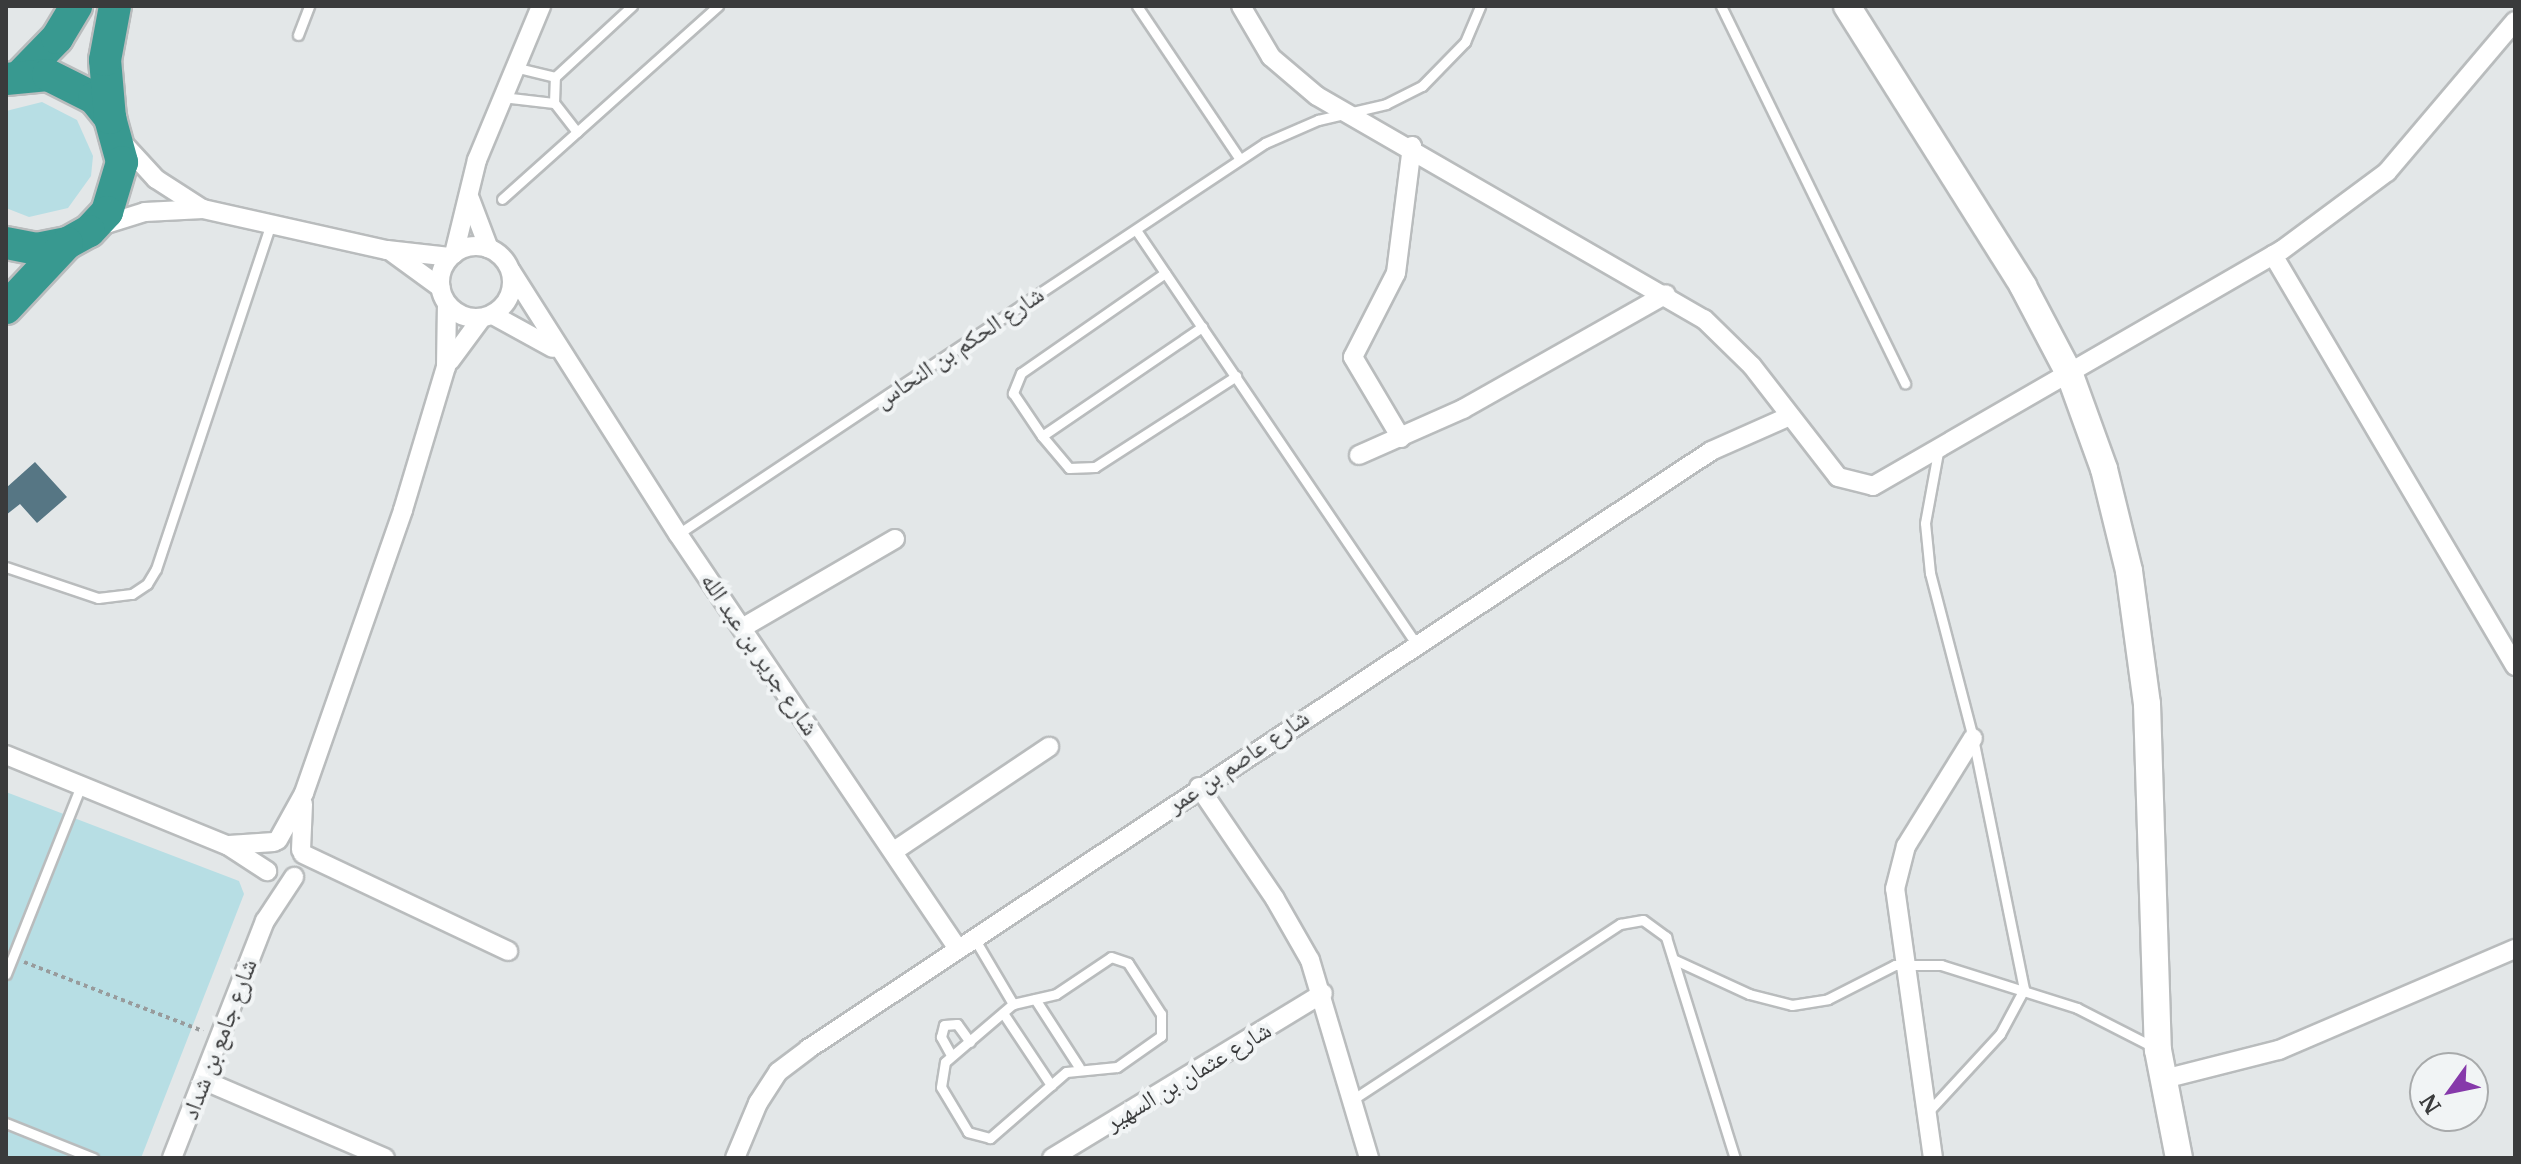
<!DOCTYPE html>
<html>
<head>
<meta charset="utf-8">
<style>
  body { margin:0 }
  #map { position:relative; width:2521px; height:1164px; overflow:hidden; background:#e3e7e8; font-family:Merriweather,"Noto Naskh Arabic",serif }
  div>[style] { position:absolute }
  .green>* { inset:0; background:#b7dee4 }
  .building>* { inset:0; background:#567684 }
  .path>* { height:4px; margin-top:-2px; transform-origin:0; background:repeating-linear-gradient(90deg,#989b9c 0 4px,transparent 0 8px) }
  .roads { filter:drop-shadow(2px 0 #b9bcbd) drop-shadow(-2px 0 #b9bcbd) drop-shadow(0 2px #b9bcbd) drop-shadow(0 -2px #b9bcbd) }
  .lane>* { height:9px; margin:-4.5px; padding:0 4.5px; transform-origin:4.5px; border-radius:4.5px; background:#fff }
  .street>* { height:18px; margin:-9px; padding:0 9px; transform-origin:9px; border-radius:9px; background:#fff }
  .street>.ring { margin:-9px; padding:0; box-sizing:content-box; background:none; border:18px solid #fff; border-radius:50% }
  .secondary>* { height:26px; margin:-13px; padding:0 13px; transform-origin:13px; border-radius:13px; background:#fff }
  .highway>* { height:32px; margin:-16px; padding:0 16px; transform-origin:16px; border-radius:16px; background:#389990 }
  span { translate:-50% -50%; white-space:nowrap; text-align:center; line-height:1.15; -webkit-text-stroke:8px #f1f4f5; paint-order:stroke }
  .street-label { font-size:24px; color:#3a3b3c }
  .frame { position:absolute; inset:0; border:8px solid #3a3b3c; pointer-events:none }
  .north { position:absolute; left:2409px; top:1052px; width:80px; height:80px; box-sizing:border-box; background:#f1f4f5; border:2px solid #a8aaab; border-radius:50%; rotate:237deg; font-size:22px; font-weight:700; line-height:32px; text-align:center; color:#3a3b3c }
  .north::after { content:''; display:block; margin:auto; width:28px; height:36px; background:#8639aa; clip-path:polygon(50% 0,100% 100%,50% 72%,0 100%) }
</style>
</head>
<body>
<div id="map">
  <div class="green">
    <i style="clip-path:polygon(42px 102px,77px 120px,93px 156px,91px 176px,68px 208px,29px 217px,6px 208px,6px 111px)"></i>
    <i style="clip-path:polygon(6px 792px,239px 881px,244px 894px,141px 1158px,6px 1158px)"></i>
  </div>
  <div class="building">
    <i style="clip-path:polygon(35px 462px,67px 497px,37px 523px,20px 504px,6px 515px,6px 488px)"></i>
  </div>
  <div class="path">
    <i style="left:24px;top:962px;width:192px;rotate:21.1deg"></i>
  </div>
  <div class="roads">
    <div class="lane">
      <i style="left:1137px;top:6px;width:184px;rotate:56.1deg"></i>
      <i style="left:1721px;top:6px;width:420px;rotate:64deg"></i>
      <i style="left:298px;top:35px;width:31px;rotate:-69deg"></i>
      <i style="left:514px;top:67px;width:42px;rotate:13.7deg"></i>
      <i style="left:502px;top:97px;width:52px;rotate:6.6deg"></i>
      <i style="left:577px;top:132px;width:37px;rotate:-128deg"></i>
      <i style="left:554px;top:103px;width:26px;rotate:-88deg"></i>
      <i style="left:555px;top:77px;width:105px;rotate:-42.7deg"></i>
      <i style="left:502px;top:199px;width:290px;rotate:-41.8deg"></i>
      <i style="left:1136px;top:230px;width:499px;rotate:55.9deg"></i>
      <i style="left:1165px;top:273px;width:175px;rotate:145.2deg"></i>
      <i style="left:1021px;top:373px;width:22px;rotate:112deg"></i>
      <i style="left:1013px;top:393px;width:52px;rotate:56deg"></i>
      <i style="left:1042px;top:436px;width:42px;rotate:49.8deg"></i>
      <i style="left:1069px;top:468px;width:26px;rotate:-2deg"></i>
      <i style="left:1095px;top:467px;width:168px;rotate:-32.8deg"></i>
      <i style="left:1042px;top:436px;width:194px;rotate:-34.3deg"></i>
      <i style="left:678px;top:534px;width:705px;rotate:-33.67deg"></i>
      <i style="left:1265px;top:143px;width:58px;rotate:-23.5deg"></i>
      <i style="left:1318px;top:120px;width:70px;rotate:-13.2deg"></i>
      <i style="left:1386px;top:104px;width:40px;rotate:-26.6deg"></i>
      <i style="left:1422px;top:86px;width:62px;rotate:-45.7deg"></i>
      <i style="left:1465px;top:42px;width:39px;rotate:-67deg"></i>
      <i style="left:6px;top:567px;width:97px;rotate:18.6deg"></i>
      <i style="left:98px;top:598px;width:34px;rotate:-7deg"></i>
      <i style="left:132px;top:594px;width:18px;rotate:-34deg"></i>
      <i style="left:147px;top:584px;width:17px;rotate:-59deg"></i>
      <i style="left:156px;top:569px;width:364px;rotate:-71.6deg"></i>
      <i style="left:974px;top:938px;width:77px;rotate:59.4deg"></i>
      <i style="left:1111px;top:957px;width:18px;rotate:19deg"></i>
      <i style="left:1128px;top:963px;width:61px;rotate:57.1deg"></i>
      <i style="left:1161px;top:1014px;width:22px;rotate:90deg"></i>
      <i style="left:1161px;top:1036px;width:54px;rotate:144.8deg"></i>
      <i style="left:1117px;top:1067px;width:51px;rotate:174.4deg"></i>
      <i style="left:1066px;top:1072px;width:101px;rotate:139deg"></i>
      <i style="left:990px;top:1138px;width:23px;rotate:-165deg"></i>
      <i style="left:968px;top:1132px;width:52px;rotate:-121deg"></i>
      <i style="left:941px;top:1087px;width:25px;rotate:-81deg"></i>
      <i style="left:945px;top:1062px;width:89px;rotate:-40.5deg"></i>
      <i style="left:1013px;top:1004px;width:44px;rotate:-13.1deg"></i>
      <i style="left:1056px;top:994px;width:66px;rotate:-33.9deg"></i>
      <i style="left:1673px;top:959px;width:84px;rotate:24.7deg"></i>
      <i style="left:1749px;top:994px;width:44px;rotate:14.3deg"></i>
      <i style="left:1792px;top:1005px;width:36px;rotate:-9deg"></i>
      <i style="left:1828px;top:999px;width:75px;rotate:-26.9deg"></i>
      <i style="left:1895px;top:965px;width:46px"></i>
      <i style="left:1941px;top:965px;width:143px;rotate:17.5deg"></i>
      <i style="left:2077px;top:1008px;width:88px;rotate:27.1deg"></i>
      <i style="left:6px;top:974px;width:202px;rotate:-68.3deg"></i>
      <i style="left:1035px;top:999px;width:81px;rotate:57.1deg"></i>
      <i style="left:1003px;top:1013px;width:87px;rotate:56.3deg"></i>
      <i style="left:951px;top:1055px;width:21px;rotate:-119deg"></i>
      <i style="left:941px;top:1037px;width:12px;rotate:-76deg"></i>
      <i style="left:944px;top:1025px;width:13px;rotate:-4deg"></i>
      <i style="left:957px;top:1024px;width:22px;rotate:54deg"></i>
      <i style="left:1352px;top:1100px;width:321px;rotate:-33.3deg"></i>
      <i style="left:1620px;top:924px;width:23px;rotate:-10deg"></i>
      <i style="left:1643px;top:920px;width:29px;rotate:36deg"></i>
      <i style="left:1666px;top:937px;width:232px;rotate:72.7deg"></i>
      <i style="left:1928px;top:1112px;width:106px;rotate:-47.3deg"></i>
      <i style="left:2000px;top:1034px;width:51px;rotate:-61.9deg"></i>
      <i style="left:2024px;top:989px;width:256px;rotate:-101.5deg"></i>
      <i style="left:1973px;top:738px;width:171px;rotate:-104.6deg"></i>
      <i style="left:1930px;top:573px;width:50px;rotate:-95.7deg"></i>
      <i style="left:1925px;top:523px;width:72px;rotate:-79.6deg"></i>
      <i style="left:6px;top:1123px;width:94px;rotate:21.9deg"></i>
    </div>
    <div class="street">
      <i style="left:1241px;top:6px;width:59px;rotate:59.5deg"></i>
      <i style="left:1271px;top:57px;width:60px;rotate:40.3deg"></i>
      <i style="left:1317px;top:96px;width:447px;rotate:30deg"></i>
      <i style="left:1704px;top:319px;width:67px;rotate:44.4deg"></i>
      <i style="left:1752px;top:366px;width:140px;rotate:52.2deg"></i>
      <i style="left:1838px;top:477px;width:36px;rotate:14deg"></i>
      <i style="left:1873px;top:486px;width:472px;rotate:-30deg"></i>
      <i style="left:2282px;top:250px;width:131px;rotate:-36.6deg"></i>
      <i style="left:2387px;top:172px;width:198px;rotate:-49.7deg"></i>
      <i style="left:123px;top:143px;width:49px;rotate:47.5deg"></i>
      <i style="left:156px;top:179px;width:54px;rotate:32.8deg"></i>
      <i style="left:470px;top:199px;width:53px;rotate:69.2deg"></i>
      <i style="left:100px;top:226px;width:47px;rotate:-17.3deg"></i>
      <i style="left:145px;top:212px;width:58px;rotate:-3deg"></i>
      <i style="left:203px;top:209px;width:189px;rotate:12.6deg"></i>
      <i style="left:387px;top:250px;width:63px;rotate:6.3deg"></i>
      <i class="ring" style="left:440px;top:246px;width:54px;height:54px"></i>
      <i style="left:393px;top:253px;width:59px;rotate:36.1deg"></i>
      <i style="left:454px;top:254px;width:97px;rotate:-76.3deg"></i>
      <i style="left:477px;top:160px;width:167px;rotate:-67.4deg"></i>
      <i style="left:2273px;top:255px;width:477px;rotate:59.5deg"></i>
      <i style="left:511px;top:271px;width:312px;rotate:57.6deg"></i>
      <i style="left:678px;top:534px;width:501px;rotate:55.99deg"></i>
      <i style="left:493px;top:315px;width:68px;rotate:28.8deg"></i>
      <i style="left:450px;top:361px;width:52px;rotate:-53.6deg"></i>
      <i style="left:1401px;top:438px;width:94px;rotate:-120.7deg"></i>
      <i style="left:1353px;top:357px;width:94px;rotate:-62.9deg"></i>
      <i style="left:1396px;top:273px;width:128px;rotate:-82.8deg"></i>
      <i style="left:1359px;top:455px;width:114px;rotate:-23.9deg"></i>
      <i style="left:1463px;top:409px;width:233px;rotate:-29.5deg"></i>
      <i style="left:742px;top:628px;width:177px;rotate:-30.2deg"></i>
      <i style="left:6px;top:755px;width:239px;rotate:22.2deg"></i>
      <i style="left:227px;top:845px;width:48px;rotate:33deg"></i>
      <i style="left:1199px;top:787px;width:135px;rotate:55.8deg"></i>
      <i style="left:1275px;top:899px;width:70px;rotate:60.2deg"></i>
      <i style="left:1310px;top:960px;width:207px;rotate:73.4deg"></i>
      <i style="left:278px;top:840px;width:54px;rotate:-61deg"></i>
      <i style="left:304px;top:793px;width:300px;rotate:-70.7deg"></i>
      <i style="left:403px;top:510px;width:149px;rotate:-73.3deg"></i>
      <i style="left:446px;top:367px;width:63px;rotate:-89.1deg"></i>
      <i style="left:229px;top:845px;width:45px;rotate:-3.8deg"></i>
      <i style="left:301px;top:850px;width:46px;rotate:-87.5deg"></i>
      <i style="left:894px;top:851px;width:187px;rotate:-33.9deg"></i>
      <i style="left:303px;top:854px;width:227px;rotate:25.3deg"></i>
      <i style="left:2164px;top:1079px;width:119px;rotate:-14.2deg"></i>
      <i style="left:2279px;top:1050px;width:257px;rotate:-23.2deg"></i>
      <i style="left:203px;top:1080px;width:198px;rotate:23.2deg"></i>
      <i style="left:172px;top:1158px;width:255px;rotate:-68.6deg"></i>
      <i style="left:265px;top:921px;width:53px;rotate:-56.6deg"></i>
      <i style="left:735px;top:1158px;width:60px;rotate:-67.3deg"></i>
      <i style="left:758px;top:1103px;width:37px;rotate:-57deg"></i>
      <i style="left:778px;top:1072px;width:38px;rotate:-37deg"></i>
      <i style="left:808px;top:1049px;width:1083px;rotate:-33.51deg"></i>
      <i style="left:1711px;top:451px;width:86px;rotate:-23.9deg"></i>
      <i style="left:1052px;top:1158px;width:317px;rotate:-31.3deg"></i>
      <i style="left:1933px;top:1158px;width:272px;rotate:-98deg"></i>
      <i style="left:1895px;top:889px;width:44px;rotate:-75.7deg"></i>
      <i style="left:1906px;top:846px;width:127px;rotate:-58.2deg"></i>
    </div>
    <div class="secondary">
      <i style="left:1847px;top:6px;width:331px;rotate:57.8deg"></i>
      <i style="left:2023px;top:286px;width:101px;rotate:62.2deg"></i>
      <i style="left:2070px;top:375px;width:100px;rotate:70.1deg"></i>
      <i style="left:2104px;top:469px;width:105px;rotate:76.2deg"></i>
      <i style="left:2129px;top:571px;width:134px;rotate:82.3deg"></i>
      <i style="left:2147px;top:704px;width:346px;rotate:88.2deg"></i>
      <i style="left:2158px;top:1050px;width:110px;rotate:79deg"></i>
    </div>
    <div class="highway">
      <i style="left:21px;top:75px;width:52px;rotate:-45.8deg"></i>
      <i style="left:57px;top:38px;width:37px;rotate:-59deg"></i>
      <i style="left:6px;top:79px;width:42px;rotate:-5.4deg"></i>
      <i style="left:48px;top:75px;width:51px;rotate:26.6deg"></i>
      <i style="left:94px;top:98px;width:26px;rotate:51deg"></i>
      <i style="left:110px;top:118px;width:46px;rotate:74.7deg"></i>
      <i style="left:122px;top:162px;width:52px;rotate:106.7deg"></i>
      <i style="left:107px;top:212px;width:26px;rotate:133deg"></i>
      <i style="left:89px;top:231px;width:25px;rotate:151deg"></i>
      <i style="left:67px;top:243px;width:31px;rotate:169deg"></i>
      <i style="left:37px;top:249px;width:32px;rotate:-169deg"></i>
      <i style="left:110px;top:118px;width:58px;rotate:-94.9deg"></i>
      <i style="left:105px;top:60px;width:55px;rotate:-79.5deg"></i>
      <i style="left:6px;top:308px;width:89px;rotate:-46.8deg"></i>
    </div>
  </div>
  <div class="street-label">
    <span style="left:959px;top:347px;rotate:-34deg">شارع الحكم بن النحاس</span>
    <span style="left:760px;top:654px;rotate:56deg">شارع جرير بن عبد الله</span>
    <span style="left:1238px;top:761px;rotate:-34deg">شارع عاصم بن عمر</span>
    <span style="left:219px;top:1039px;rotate:-69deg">شارع جامع بن شداد</span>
    <span style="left:1188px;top:1076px;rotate:-31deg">شارع عثمان بن السهير</span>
  </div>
  <div class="frame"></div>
  <div class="north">N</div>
</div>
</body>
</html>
